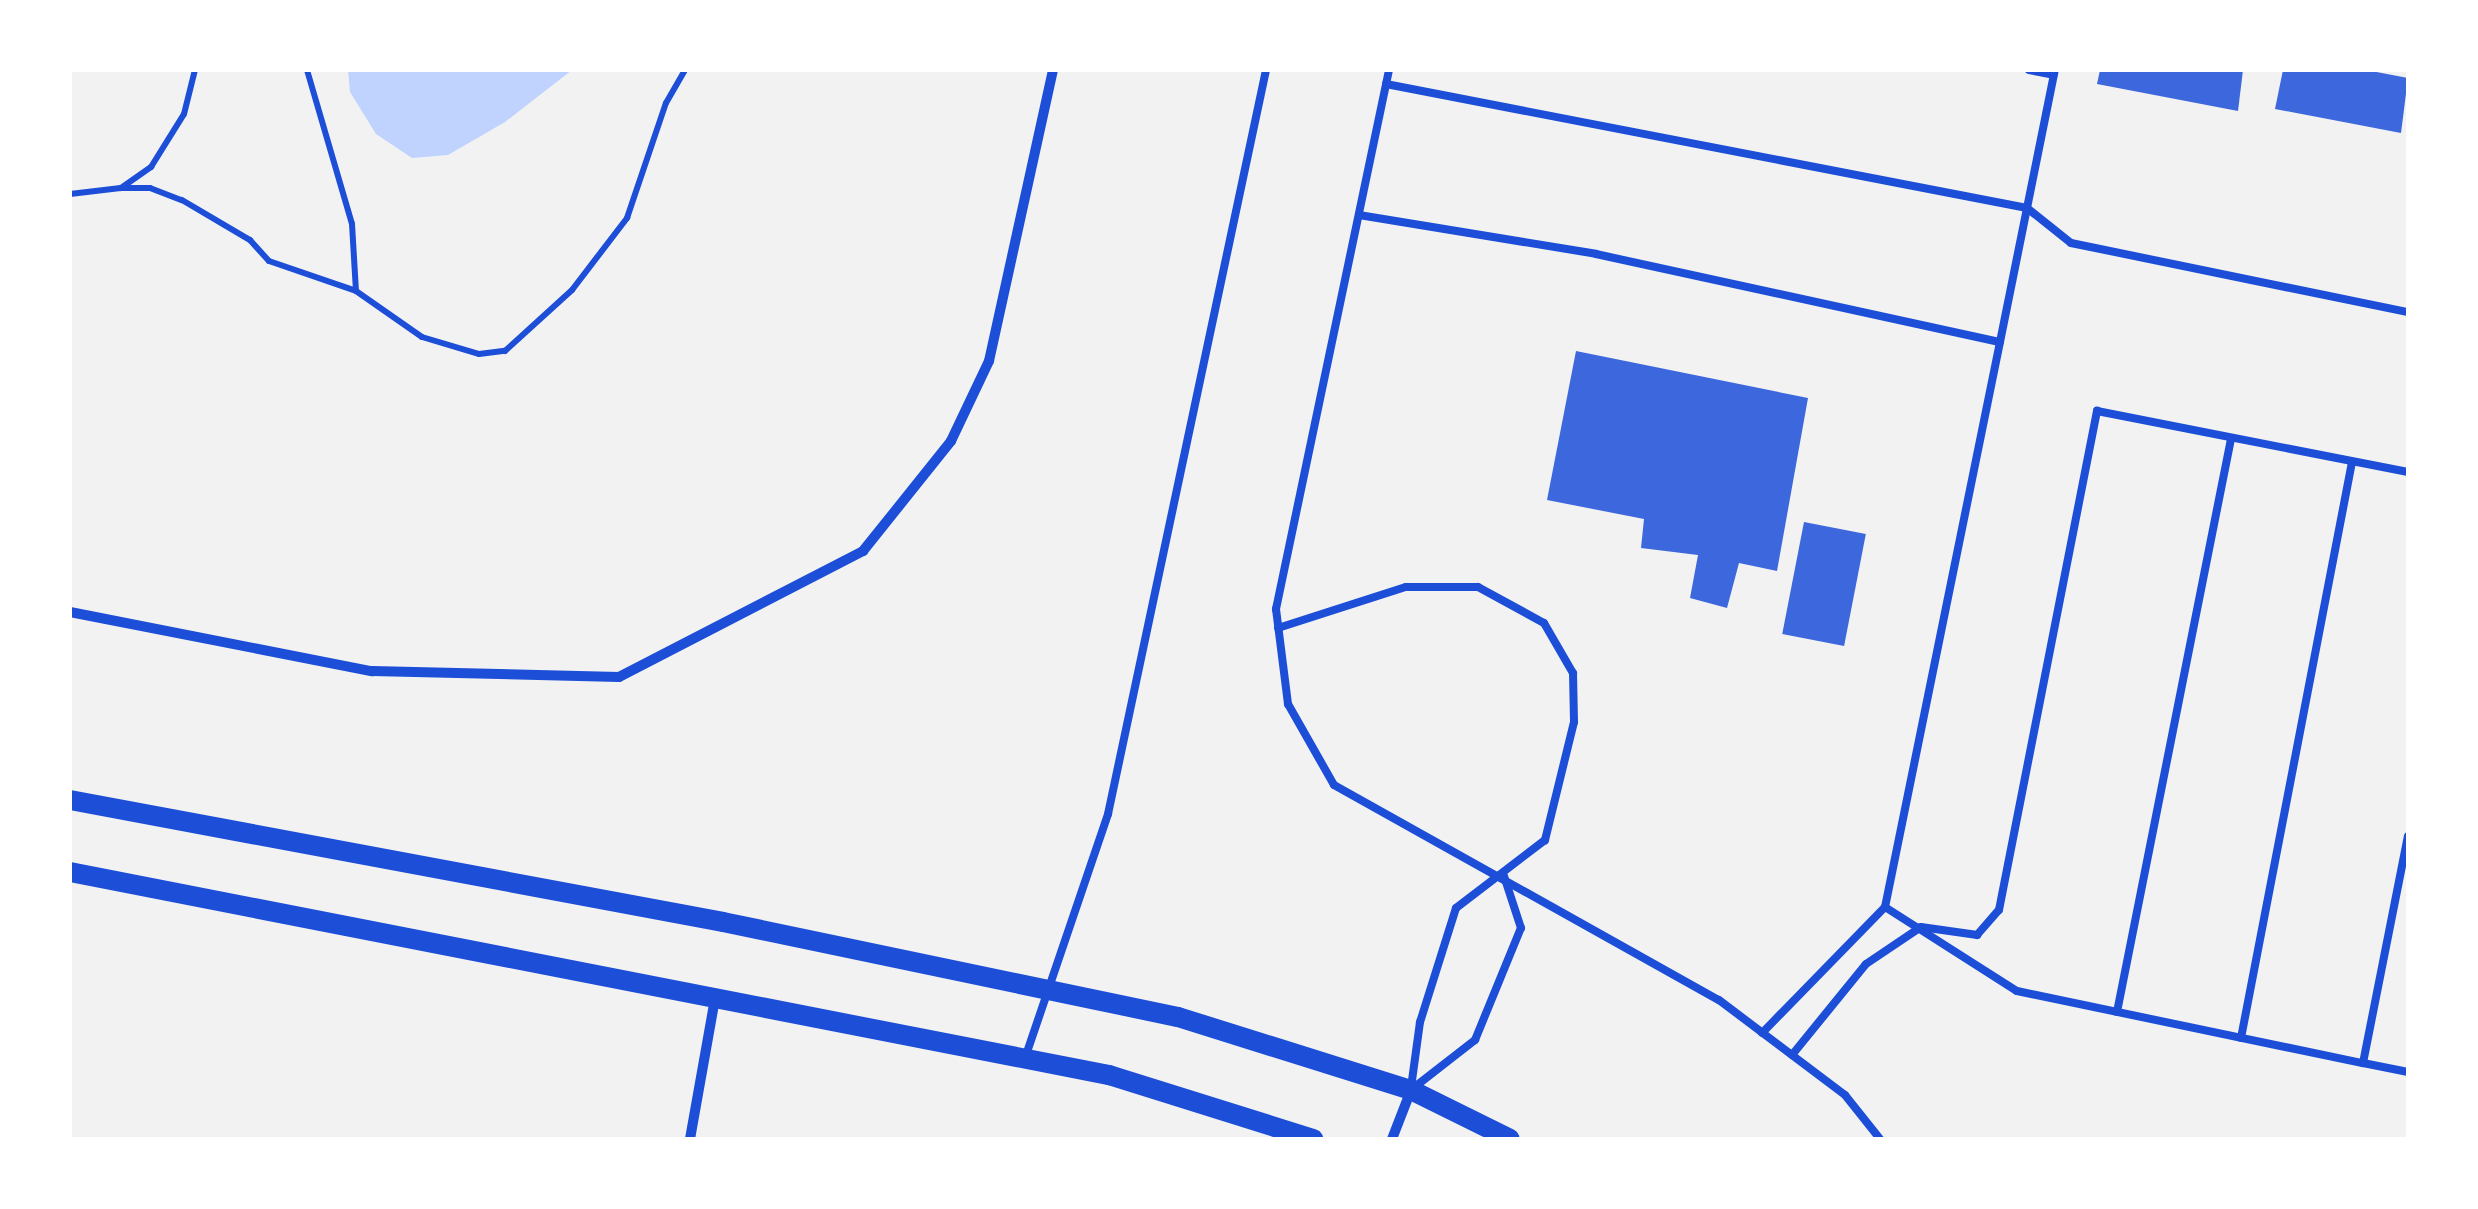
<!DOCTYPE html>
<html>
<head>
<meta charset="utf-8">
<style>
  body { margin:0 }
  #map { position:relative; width:2478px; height:1209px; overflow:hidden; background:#f2f2f2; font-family:"PT Serif",serif }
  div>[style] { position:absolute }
  .water>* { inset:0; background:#bfd3fe }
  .building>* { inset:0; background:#3d67dc; transform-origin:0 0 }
  .path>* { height:6px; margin:-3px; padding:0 3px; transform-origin:3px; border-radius:3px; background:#1d4ed8 }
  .service>* { height:8px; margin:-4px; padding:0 4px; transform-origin:4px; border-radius:4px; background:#1d4ed8 }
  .minor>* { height:10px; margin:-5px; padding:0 5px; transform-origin:5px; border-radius:5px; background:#1d4ed8 }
  .secondary>* { height:20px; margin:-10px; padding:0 10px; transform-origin:10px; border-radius:10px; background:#1d4ed8 }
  span { translate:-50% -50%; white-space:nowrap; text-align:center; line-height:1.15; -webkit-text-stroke:8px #fff; paint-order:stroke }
  .frame { position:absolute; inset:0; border:72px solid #fff; pointer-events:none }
</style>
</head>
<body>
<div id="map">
  <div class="water">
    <i style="clip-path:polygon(348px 70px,572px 70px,505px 122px,448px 155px,412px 158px,376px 134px,350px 92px)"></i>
  </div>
  <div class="building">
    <i style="clip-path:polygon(2100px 70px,2243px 70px,2238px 111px,2097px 84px)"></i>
    <i style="clip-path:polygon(2283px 70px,2366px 70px,2408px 78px,2401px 133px,2275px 109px)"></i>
    <i style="clip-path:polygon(1576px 351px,1808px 398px,1777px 571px,1739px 563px,1727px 608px,1690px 598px,1698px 555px,1641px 548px,1644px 519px,1547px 500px)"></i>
    <i style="left:1804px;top:522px;width:63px;height:114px;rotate:11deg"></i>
  </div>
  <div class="path">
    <i style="left:307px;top:70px;width:160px;rotate:73.7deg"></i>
    <i style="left:352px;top:224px;width:67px;rotate:86.6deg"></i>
    <i style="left:121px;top:188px;width:29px"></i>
    <i style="left:150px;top:188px;width:34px;rotate:21deg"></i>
    <i style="left:182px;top:200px;width:79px;rotate:30.5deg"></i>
    <i style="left:250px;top:240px;width:28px;rotate:48deg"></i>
    <i style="left:269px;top:261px;width:92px;rotate:19deg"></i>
    <i style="left:356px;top:291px;width:80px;rotate:34.9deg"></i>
    <i style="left:422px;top:337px;width:59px;rotate:16.6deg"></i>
    <i style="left:479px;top:354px;width:26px;rotate:-7deg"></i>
    <i style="left:505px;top:351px;width:91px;rotate:-42.3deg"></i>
    <i style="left:572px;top:290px;width:91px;rotate:-52.6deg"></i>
    <i style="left:627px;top:218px;width:121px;rotate:-71.3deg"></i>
    <i style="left:666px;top:103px;width:38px;rotate:-60deg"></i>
    <i style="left:70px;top:194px;width:51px;rotate:-6.7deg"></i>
    <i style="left:121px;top:188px;width:37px;rotate:-35deg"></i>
    <i style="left:151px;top:167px;width:62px;rotate:-58.1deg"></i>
    <i style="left:184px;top:114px;width:45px;rotate:-76deg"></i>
  </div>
  <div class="service">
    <i style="left:1389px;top:70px;width:551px;rotate:101.84deg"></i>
    <i style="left:1276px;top:609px;width:96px;rotate:82.8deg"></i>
    <i style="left:1288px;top:704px;width:93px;rotate:60.4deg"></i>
    <i style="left:1334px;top:785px;width:441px;rotate:29.2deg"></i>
    <i style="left:1719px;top:1000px;width:158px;rotate:37deg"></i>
    <i style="left:1845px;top:1095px;width:56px;rotate:51.5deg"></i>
    <i style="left:2029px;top:70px;width:25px;rotate:11deg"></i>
    <i style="left:1386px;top:84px;width:653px;rotate:10.95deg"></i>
    <i style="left:2027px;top:208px;width:56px;rotate:38.5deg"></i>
    <i style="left:2071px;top:243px;width:344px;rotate:11.6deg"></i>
    <i style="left:1359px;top:215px;width:240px;rotate:9.3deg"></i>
    <i style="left:1596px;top:254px;width:413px;rotate:12.3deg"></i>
    <i style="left:2000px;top:342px;width:577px;rotate:101.5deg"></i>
    <i style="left:1885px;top:907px;width:176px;rotate:134.3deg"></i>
    <i style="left:2000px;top:342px;width:278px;rotate:-78.6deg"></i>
    <i style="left:1278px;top:628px;width:134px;rotate:-17.8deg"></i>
    <i style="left:1406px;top:587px;width:72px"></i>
    <i style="left:1478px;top:587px;width:75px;rotate:28.6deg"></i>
    <i style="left:1544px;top:623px;width:58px;rotate:59.9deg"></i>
    <i style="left:1573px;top:673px;width:49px;rotate:88.8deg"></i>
    <i style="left:1574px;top:722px;width:122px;rotate:103.8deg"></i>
    <i style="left:1545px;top:840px;width:112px;rotate:142.6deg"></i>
    <i style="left:1456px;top:908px;width:120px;rotate:107.5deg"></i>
    <i style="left:1420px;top:1022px;width:67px;rotate:97.8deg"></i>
    <i style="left:1885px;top:907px;width:156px;rotate:32.5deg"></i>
    <i style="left:2017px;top:991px;width:353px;rotate:11.8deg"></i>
    <i style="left:2363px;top:1063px;width:231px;rotate:-78.8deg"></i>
    <i style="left:2117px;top:1012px;width:584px;rotate:-78.75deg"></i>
    <i style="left:2241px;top:1038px;width:587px;rotate:-79.09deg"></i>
    <i style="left:1792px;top:1055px;width:117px;rotate:-50.9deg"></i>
    <i style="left:1866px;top:964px;width:66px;rotate:-33.9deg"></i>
    <i style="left:1921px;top:927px;width:57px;rotate:8.1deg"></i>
    <i style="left:1977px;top:935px;width:33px;rotate:-49deg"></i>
    <i style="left:1999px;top:910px;width:509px;rotate:-78.89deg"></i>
    <i style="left:2097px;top:411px;width:317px;rotate:11.1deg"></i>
    <i style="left:1025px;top:1058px;width:258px;rotate:-71.2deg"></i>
    <i style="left:1108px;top:814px;width:761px;rotate:-78.01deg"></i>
    <i style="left:2363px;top:1063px;width:46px;rotate:11.3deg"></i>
    <i style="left:1412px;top:1089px;width:80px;rotate:-37.9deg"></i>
    <i style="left:1475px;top:1040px;width:121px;rotate:-67.7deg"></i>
    <i style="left:1521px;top:928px;width:55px;rotate:-108.1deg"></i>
  </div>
  <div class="minor">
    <i style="left:70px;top:612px;width:308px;rotate:11.1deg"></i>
    <i style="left:372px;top:671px;width:247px;rotate:1.4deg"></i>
    <i style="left:619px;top:677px;width:275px;rotate:-27.3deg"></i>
    <i style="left:863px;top:551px;width:141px;rotate:-51.3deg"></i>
    <i style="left:951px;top:441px;width:89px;rotate:-64.6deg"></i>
    <i style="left:989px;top:361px;width:298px;rotate:-77.6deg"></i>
    <i style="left:690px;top:1139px;width:143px;rotate:-79.9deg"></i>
    <i style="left:1392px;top:1139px;width:53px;rotate:-68.8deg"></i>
  </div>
  <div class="secondary">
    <i style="left:70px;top:800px;width:664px;rotate:10.58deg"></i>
    <i style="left:723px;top:922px;width:465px;rotate:11.8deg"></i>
    <i style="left:1178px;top:1017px;width:244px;rotate:17.4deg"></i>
    <i style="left:1411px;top:1090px;width:110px;rotate:26.3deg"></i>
    <i style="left:70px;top:872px;width:1059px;rotate:11.06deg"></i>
    <i style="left:1109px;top:1075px;width:214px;rotate:17.4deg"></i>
  </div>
  <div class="frame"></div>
</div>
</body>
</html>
